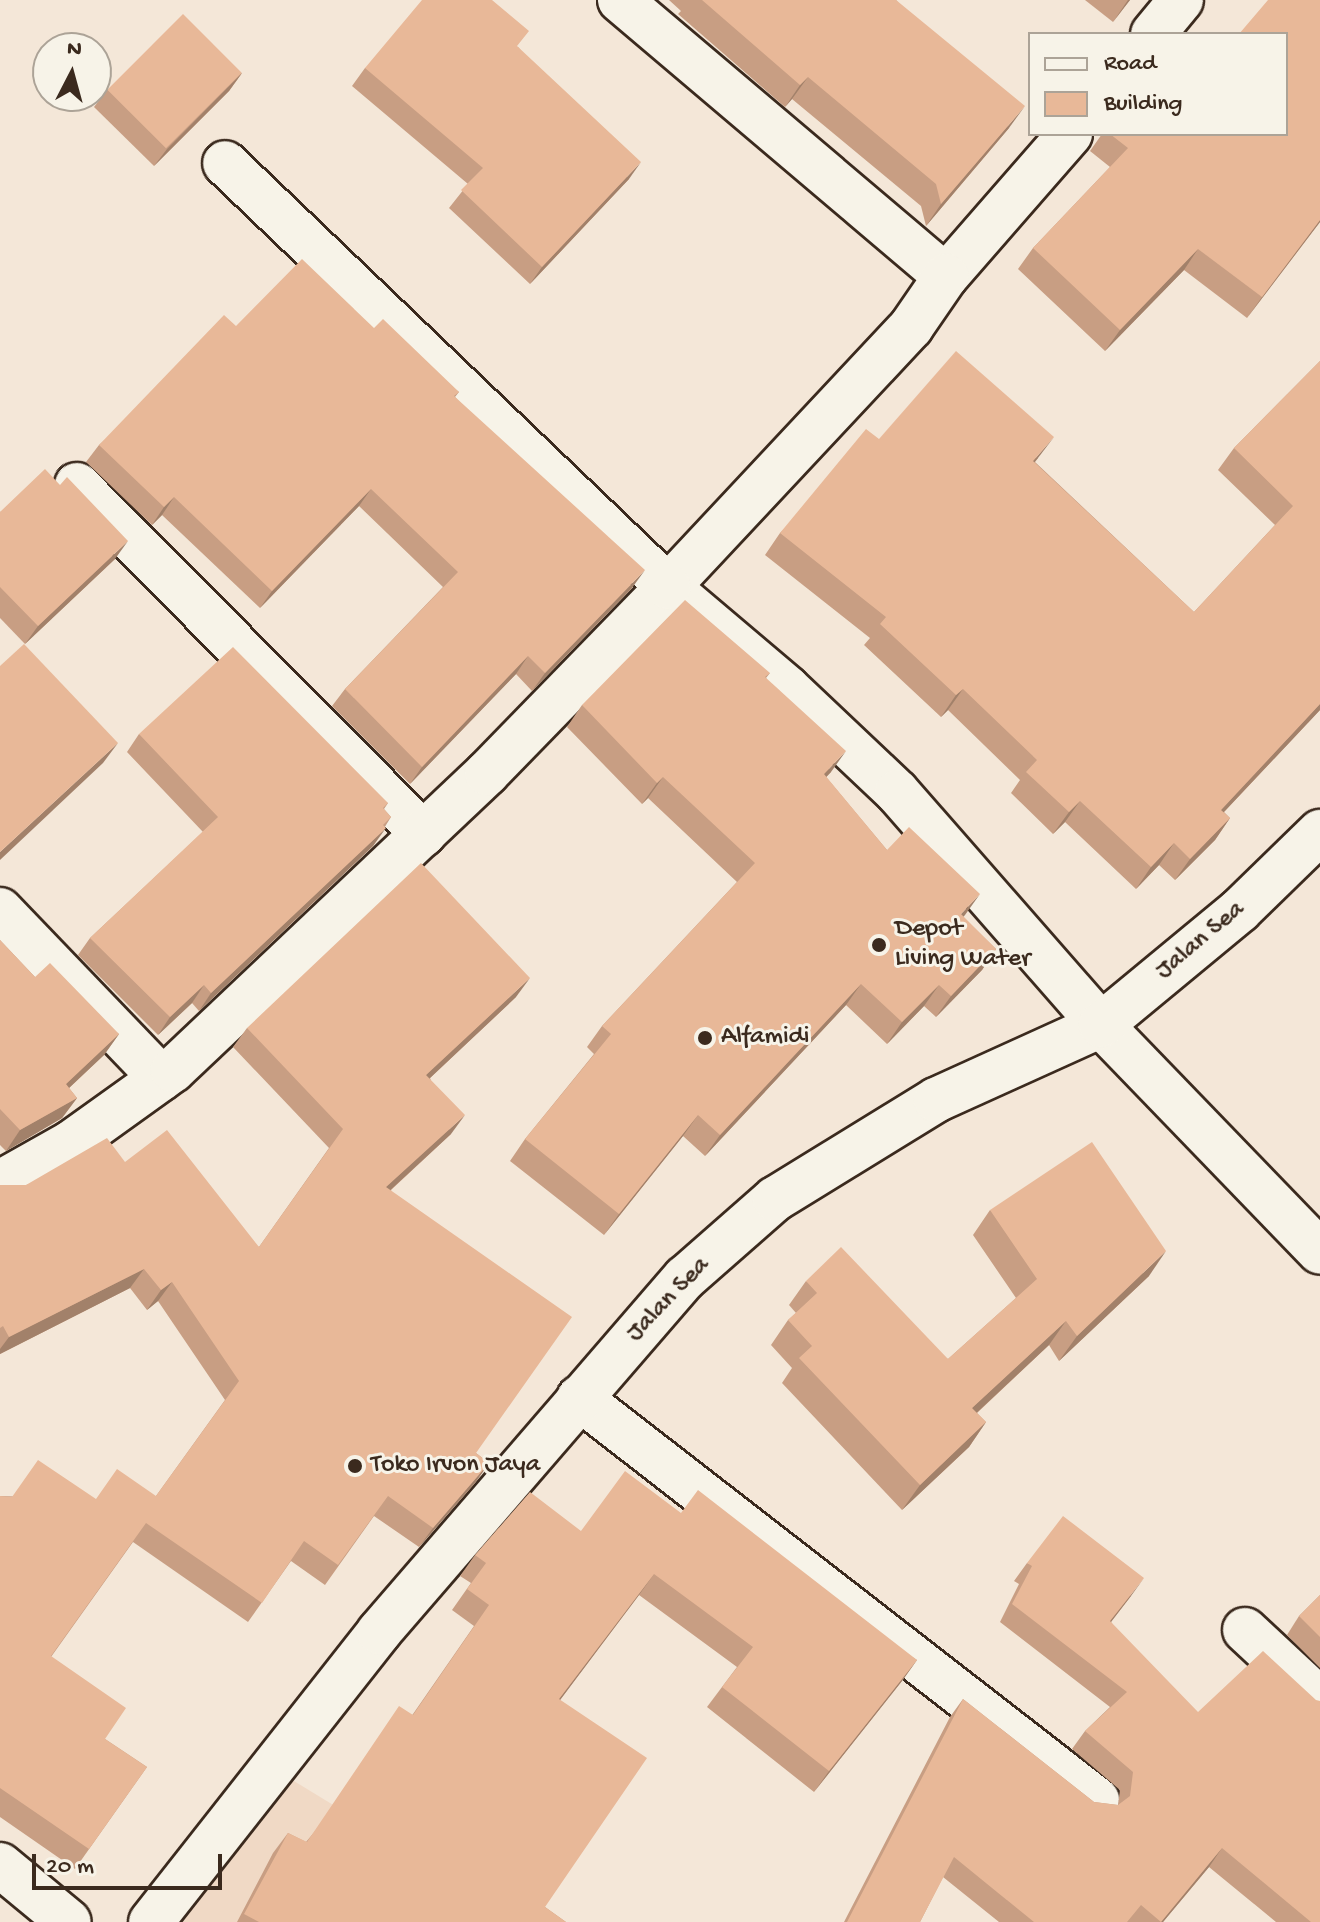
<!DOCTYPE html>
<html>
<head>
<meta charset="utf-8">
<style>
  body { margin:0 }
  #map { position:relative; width:1320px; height:1922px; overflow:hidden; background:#f4e7d8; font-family:"Gochi Hand",sans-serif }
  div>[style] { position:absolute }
  .built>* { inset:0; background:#f0d9c5 }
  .roads { filter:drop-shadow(2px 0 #3b2a1e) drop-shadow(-2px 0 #3b2a1e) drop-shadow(0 2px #3b2a1e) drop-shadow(0 -2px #3b2a1e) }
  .minor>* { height:44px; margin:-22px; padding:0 22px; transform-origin:22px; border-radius:22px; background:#f7f3e8 }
  .major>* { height:44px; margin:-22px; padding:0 22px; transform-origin:22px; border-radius:22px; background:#f7f3e8 }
  .wall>* { inset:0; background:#c89e83 }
  .shaded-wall>* { inset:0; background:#a2816a }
  .building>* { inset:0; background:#e8b898; transform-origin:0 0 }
  .dots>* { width:22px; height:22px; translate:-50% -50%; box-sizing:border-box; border:4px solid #f7f3e8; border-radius:50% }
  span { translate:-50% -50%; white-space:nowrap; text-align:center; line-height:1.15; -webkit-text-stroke:6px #f7f3e8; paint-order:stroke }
  .poi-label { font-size:26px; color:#3b2a1e }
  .left { translate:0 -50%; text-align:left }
  .street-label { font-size:26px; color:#3b2a1e }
  .legend { position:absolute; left:1028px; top:32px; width:260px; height:104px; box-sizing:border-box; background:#f7f3e8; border:2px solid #aca397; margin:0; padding:10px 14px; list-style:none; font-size:24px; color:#3b2a1e }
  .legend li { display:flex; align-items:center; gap:16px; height:40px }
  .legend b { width:40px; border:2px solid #aca397 }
  .north { position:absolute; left:32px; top:32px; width:80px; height:80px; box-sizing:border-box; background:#f7f3e8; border:2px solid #aca397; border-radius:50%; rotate:6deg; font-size:22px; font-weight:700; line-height:32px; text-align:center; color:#3b2a1e }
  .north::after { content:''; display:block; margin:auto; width:28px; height:36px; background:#3b2a1e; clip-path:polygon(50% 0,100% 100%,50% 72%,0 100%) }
  .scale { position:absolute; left:32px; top:1854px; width:190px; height:36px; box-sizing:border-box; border:4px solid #3b2a1e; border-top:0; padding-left:10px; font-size:24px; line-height:28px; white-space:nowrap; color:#3b2a1e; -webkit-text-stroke:6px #f7f3e8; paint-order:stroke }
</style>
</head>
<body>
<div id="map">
  <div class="built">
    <i style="clip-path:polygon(289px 1778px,525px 1922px,169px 1922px)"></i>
  </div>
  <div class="roads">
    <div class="minor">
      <i style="left:620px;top:0;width:427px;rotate:40.3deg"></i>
      <i style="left:1153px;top:34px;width:44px;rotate:-50.5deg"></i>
      <i style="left:1070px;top:134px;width:189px;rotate:131.1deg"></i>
      <i style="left:946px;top:276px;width:62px;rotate:124.5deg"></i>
      <i style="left:911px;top:327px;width:356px;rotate:133.1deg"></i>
      <i style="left:668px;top:587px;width:156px;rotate:40.3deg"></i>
      <i style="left:787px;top:688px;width:151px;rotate:43.4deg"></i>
      <i style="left:897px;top:792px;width:310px;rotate:48.8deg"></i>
      <i style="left:1101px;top:1025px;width:315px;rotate:46deg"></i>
      <i style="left:77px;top:485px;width:492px;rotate:45.2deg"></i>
      <i style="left:0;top:910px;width:233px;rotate:46.2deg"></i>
      <i style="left:0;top:1183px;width:81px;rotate:-29.4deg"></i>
      <i style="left:71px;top:1143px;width:125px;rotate:-35.6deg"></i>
      <i style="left:173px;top:1070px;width:432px;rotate:-43.4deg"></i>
      <i style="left:487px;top:773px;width:260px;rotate:-45.8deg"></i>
      <i style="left:668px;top:587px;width:613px;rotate:-136.26deg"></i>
      <i style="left:579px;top:1398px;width:656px;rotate:37.81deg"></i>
      <i style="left:1245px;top:1630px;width:103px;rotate:43deg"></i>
      <i style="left:0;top:1865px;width:89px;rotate:39.6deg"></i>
    </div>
    <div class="major">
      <i style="left:151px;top:1922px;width:369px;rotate:-51.8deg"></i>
      <i style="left:379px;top:1632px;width:468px;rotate:-49.2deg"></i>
      <i style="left:685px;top:1278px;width:120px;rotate:-41.3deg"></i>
      <i style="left:775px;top:1199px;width:189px;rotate:-31.6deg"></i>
      <i style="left:936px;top:1100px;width:181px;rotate:-24.4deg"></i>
      <i style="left:1101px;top:1025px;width:180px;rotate:-39.6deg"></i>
      <i style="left:1240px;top:910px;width:112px;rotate:-44.3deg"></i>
    </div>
  </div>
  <div class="wall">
    <i style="clip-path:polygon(669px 0,896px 0,1009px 128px,926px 226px,921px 206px,792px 99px,785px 107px,678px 14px,681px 11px)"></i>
    <i style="clip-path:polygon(1085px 0,1130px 0,1113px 22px)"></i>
    <i style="clip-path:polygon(1320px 0,1320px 222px,1247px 318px,1184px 270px,1105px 351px,1018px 269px,1033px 248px,1110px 167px,1090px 151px,1102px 134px,1286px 134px)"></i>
    <i style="clip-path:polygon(518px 47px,629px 179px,530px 284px,449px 208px,468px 184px,352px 86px,365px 68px)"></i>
    <i style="clip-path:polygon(242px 73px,229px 91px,154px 166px,94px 107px,107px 90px)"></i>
    <i style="clip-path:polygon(236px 326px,374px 328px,459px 392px,455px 397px,632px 588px,532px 691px,516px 674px,410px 784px,332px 706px,345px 689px,443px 587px,359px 506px,260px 608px,162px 515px,152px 525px,86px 462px,99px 445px)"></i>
    <i style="clip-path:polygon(1320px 361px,1320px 710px,1224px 812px,1230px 818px,1215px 840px,1175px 880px,1159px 865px,1136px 889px,1065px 822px,1053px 834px,1011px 793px,1020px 780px,948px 710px,941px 717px,864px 645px,870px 638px,765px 555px,780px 533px,879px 439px,1038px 458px,1035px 462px,1194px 612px,1275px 525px,1218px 470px,1234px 448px)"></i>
    <i style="clip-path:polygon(60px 485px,115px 559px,25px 644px,0 618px,0 512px)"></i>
    <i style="clip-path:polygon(770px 673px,766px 678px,831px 772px,826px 777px,887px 850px,963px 917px,996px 949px,982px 970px,936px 1017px,924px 1006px,887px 1044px,846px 1005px,705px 1156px,683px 1136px,604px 1235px,510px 1161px,525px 1139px,594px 1054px,587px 1047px,602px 1026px,737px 882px,648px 798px,642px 804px,567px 727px,582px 705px)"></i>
    <i style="clip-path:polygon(139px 734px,388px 803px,384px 809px,391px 817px,373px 846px,199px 1011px,192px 1003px,158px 1035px,78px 955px,90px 938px,203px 832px,127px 752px)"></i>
    <i style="clip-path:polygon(0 940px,35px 977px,119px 1034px,104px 1055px,69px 1088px,77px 1098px,62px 1118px,6px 1151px,0 1145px)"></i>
    <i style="clip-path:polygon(516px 997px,430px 1078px,451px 1134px,391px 1190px,476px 1453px,489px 1463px,475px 1483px,419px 1547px,374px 1516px,325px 1585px,291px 1561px,248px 1622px,133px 1542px,51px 1657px,105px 1739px,147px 1767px,75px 1869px,0 1817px,0 1496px,96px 1499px,156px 1496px,225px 1400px,158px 1301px,147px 1310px,130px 1288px,0 1354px,0 1185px,26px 1185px,125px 1162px,259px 1247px,329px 1148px,233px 1047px,247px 1028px)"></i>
    <i style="clip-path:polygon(990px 1210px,1149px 1276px,1059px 1361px,1049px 1345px,977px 1413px,986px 1422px,969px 1447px,902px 1510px,782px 1383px,792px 1368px,771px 1345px,788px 1320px,796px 1313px,789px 1305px,806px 1281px,948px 1359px,1016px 1298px,973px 1235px)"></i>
    <i style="clip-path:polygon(681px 1513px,917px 1660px,902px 1681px,814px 1792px,707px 1707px,737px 1667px,639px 1595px,560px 1700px,545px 1907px,566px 1922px,237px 1922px,273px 1853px,288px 1833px,306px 1842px,413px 1714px,474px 1626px,452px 1610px,471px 1583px,460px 1576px,475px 1555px,581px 1531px)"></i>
    <i style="clip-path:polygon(1027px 1563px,1131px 1596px,1111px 1622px,1320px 1922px,1276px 1922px,1209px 1867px,1163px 1922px,999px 1922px,943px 1877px,920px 1922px,844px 1922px,950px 1717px,963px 1699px,1094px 1802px,1118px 1805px,1120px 1790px,1072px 1749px,1085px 1731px,1110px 1707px,1000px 1622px,1019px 1584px,1014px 1581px)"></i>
    <i style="clip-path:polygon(1320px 1595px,1320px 1668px,1287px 1635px,1299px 1616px)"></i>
  </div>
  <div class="shaded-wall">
    <i style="clip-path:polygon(1128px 0,1130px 0,1113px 22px)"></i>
    <i style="clip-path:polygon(242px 73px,229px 91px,154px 166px,167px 149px)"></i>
    <i style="clip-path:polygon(808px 77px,792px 99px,785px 107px,800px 85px)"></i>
    <i style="clip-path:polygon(1025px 106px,1009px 128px,926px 226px,941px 204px)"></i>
    <i style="clip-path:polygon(641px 162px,629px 179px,530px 284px,542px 267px)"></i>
    <i style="clip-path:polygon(1320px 220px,1320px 222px,1247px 318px,1262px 297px)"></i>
    <i style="clip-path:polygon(1198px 249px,1184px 270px,1105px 351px,1120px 330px)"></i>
    <i style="clip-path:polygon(1054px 437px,1038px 458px,1018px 482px,1033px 461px)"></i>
    <i style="clip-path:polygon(371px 489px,359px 506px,260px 608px,272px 591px)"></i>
    <i style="clip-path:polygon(174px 497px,162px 515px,152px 525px,164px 507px)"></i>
    <i style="clip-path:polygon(128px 541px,115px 559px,25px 644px,38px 626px)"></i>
    <i style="clip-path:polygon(645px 570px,632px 588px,532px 691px,545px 673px)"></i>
    <i style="clip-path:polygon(528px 656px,516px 674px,410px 784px,422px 767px)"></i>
    <i style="clip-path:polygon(963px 689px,948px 710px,941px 717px,956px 695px)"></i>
    <i style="clip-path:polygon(1320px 704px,1320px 710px,1206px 831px,1221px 810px)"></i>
    <i style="clip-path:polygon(118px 743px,103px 763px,0 860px,0 852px)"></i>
    <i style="clip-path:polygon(846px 751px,831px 772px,809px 795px,824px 774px)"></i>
    <i style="clip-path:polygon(663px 777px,648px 798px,642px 804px,657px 783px)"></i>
    <i style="clip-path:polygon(1080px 801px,1065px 822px,1053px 834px,1069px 812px)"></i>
    <i style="clip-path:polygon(1230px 818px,1215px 840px,1175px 880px,1190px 859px)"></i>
    <i style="clip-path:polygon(386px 828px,373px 846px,199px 1011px,211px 993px)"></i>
    <i style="clip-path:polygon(1174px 843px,1159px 865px,1136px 889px,1151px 867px)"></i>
    <i style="clip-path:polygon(980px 894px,965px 915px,946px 936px,961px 914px)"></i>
    <i style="clip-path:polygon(996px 949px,982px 970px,936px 1017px,951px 996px)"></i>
    <i style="clip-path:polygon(530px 978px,516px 997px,413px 1094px,426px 1075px)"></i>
    <i style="clip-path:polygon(861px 984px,846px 1005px,705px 1156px,720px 1135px)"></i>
    <i style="clip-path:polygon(204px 985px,192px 1003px,158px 1035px,170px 1017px)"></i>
    <i style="clip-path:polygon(939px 985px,924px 1006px,887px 1044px,902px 1022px)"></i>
    <i style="clip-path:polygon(119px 1034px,104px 1055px,52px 1104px,66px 1084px)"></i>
    <i style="clip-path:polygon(77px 1098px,62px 1118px,6px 1151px,20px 1130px)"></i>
    <i style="clip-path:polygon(465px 1115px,451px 1134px,373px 1206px,386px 1187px)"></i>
    <i style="clip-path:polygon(698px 1115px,683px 1136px,604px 1235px,619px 1214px)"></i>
    <i style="clip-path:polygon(1166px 1251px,1149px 1276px,1059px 1361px,1077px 1336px)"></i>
    <i style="clip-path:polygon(144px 1269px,130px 1288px,0 1354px,0 1349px,9px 1337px)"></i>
    <i style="clip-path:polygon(172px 1282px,158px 1301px,147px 1310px,161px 1290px)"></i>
    <i style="clip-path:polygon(1066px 1321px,1049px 1345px,955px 1433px,972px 1408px)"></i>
    <i style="clip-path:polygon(986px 1422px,969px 1447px,902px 1510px,920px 1485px)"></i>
    <i style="clip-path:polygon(489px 1463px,475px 1483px,419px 1547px,433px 1528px)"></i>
    <i style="clip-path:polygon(654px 1574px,639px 1595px,545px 1720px,559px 1699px)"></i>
    <i style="clip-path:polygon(1144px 1578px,1131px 1596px,1097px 1640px,1110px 1621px)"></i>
    <i style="clip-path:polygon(917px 1660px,902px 1681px,814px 1792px,829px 1771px)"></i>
    <i style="clip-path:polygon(1222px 1848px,1209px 1867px,1163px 1922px,1161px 1922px)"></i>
  </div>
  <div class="building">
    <i style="clip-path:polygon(422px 0,492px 0,529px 31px,517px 46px,641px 162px,542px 267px,461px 190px,483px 168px,365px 68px)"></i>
    <i style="clip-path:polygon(702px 0,896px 0,1025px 106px,941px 204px,936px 184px,808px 77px,800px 85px)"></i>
    <i style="clip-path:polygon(1268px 0,1320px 0,1320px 220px,1262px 297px,1198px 249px,1120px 330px,1033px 248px,1128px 148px,1110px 134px,1286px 134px,1286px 34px,1239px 34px)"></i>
    <i style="left:183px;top:14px;width:83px;height:107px;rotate:45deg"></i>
    <i style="clip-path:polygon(302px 259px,374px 328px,383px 319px,459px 392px,454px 396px,645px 570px,545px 673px,528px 656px,422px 767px,345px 689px,458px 572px,371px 489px,272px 591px,174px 497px,164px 507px,99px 445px,224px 315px,236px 326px)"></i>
    <i style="clip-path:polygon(956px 351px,1054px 437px,1033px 461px,1194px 612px,1293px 506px,1234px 448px,1320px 361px,1320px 704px,1221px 810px,1230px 818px,1190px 859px,1174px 843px,1151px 867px,1080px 801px,1069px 812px,1026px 772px,1037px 760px,963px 689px,956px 695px,880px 624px,886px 617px,780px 533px,866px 429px,879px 439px)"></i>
    <i style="clip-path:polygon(45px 469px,60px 485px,67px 477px,128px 541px,38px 626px,0 587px,0 512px)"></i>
    <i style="clip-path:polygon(685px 600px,770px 673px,765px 677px,846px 751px,824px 774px,887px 850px,909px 827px,980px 894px,961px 914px,996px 949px,951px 996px,939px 985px,902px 1022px,861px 984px,720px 1135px,698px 1115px,619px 1214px,525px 1139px,611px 1034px,602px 1026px,755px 863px,663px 777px,657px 783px,582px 705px)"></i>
    <i style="clip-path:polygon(24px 644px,118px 743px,0 852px,0 666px)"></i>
    <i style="clip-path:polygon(233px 647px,388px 803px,383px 808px,391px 817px,383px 825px,386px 828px,211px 993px,204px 985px,170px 1017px,90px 938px,218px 817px,139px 734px)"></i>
    <i style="clip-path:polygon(421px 863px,530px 978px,426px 1075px,465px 1115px,386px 1187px,572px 1317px,476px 1453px,489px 1463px,433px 1528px,388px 1496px,338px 1565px,304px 1541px,262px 1603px,146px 1523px,51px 1656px,126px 1708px,105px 1739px,147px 1767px,89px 1849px,0 1788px,0 1496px,12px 1497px,38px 1460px,96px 1499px,117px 1469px,156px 1496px,239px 1381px,172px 1282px,161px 1290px,144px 1269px,9px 1337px,3px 1326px,0 1328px,0 1185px,26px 1185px,107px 1138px,125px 1162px,167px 1130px,259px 1247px,343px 1129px,247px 1028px)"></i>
    <i style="clip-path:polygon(0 940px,35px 977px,50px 963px,119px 1034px,66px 1084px,77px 1098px,20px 1130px,0 1109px)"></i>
    <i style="clip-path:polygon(1092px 1142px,1166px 1251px,1077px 1336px,1066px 1321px,972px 1408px,986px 1422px,920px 1485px,799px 1358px,812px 1346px,788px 1320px,817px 1293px,806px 1281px,841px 1247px,948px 1359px,1037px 1279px,990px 1210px)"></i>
    <i style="clip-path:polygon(625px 1471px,681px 1513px,698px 1490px,917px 1660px,829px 1771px,722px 1687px,753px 1647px,654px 1574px,559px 1699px,647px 1758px,545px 1907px,566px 1922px,259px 1922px,244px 1914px,288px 1833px,307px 1842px,399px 1706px,413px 1715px,489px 1605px,467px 1589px,486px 1563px,475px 1555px,530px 1492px,581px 1531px)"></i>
    <i style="clip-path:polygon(1063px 1516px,1144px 1578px,1110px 1621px,1198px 1712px,1263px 1651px,1316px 1700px,1320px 1701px,1320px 1922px,1311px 1922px,1222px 1848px,1161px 1922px,1141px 1905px,1127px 1922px,1034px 1922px,954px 1857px,920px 1922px,847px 1922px,963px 1699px,1094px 1802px,1118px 1805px,1130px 1796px,1133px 1772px,1085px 1731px,1127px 1692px,1012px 1604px,1032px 1566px,1027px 1563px)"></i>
    <i style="clip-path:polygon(1320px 1595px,1320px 1637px,1299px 1616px)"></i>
  </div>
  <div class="dots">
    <i style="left:879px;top:945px;background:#3b2a1e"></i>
    <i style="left:705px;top:1038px;background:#3b2a1e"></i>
    <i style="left:355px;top:1466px;background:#3b2a1e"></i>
  </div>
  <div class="poi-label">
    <span class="left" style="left:895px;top:945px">Depot<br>Living Water</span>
    <span class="left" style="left:721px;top:1038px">Alfamidi</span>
    <span class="left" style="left:371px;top:1466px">Toko Irvon Jaya</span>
  </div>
  <div class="street-label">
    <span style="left:1201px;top:941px;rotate:-40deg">Jalan Sea</span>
    <span style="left:669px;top:1300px;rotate:-46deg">Jalan Sea</span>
  </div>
  <ul class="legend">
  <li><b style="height:10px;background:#f7f3e8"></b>Road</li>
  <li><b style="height:22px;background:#e8b898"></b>Building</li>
  </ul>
  <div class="north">N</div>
  <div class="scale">20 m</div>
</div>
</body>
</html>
